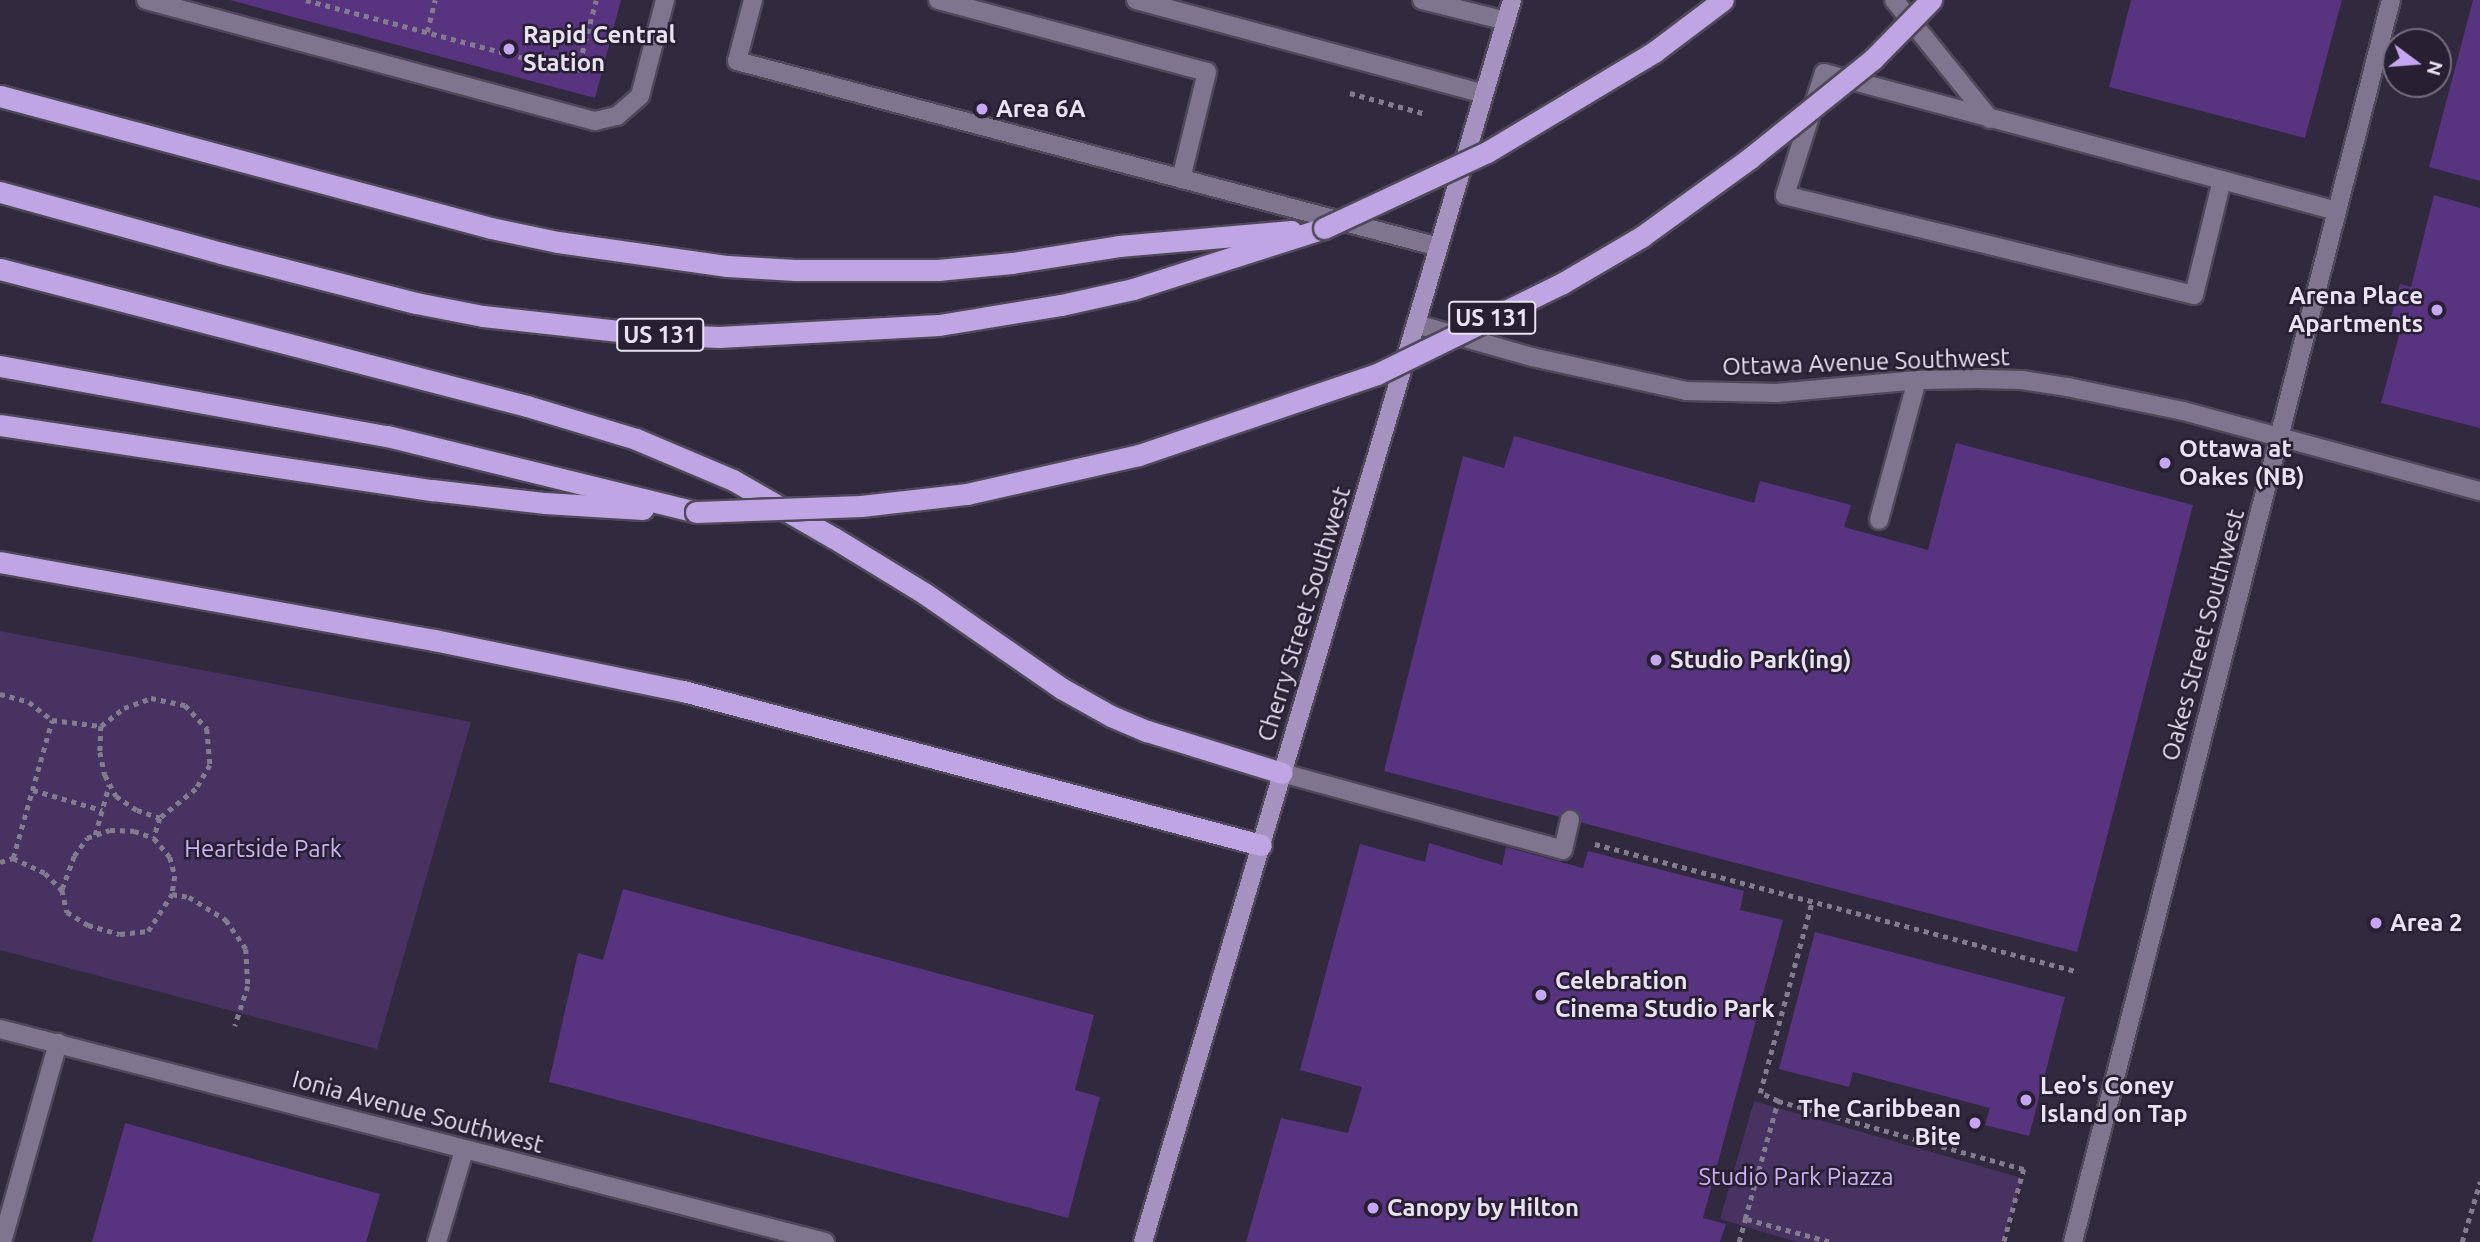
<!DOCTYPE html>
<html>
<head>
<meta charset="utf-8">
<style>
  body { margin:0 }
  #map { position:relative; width:2480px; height:1242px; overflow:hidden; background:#31293e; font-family:Ubuntu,sans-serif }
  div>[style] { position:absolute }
  .green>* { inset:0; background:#483262 }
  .building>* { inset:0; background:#583380 }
  .path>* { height:4.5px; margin-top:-2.25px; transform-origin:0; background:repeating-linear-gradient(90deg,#837c8e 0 5px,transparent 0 10px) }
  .roads { filter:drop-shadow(2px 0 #4f4859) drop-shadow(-2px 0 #4f4859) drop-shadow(0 2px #4f4859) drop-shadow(0 -2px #4f4859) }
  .minor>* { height:18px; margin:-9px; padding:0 9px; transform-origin:9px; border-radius:9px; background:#7f758e }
  .major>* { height:18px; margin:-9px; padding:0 9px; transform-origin:9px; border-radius:9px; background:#a592c1 }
  .highway>* { height:21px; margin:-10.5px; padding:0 10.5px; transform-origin:10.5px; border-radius:10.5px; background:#bfa5e3 }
  .bridges { filter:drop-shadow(2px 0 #4f4859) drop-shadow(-2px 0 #4f4859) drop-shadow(0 2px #4f4859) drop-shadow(0 -2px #4f4859) }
  .highway-bridge>* { height:21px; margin:-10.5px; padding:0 10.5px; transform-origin:10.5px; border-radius:10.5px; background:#bfa5e3 }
  .dots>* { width:19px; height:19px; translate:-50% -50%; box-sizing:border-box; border:4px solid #281f33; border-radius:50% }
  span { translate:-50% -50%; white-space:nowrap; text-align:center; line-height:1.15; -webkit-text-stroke:5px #281f33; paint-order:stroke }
  .shield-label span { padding:2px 5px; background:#281f33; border:2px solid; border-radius:5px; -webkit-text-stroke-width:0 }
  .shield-label { font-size:23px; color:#e9e3f1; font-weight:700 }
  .poi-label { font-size:24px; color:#e9e3f1; font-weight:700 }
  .left { translate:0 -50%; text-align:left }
  .right { translate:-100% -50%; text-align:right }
  .street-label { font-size:24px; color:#e9e3f1 }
  .park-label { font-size:24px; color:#cdb2f3 }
  .north { position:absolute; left:2382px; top:28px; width:70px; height:70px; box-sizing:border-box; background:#281f33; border:2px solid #756d7f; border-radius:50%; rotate:106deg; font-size:19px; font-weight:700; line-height:28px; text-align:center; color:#e9e3f1 }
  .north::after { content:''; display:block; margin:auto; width:24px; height:32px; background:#c5a6f0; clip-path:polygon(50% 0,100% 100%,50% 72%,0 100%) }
</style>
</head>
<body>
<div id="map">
  <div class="green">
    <i style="clip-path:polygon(0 631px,471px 722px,377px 1049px,0 950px)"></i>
    <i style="clip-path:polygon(1754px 1101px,2022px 1178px,2003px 1242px,1797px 1242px,1720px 1219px)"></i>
  </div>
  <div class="building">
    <i style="clip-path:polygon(230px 0,621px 0,595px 98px)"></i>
    <i style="clip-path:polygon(2131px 0,2342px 0,2305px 138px,2109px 87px)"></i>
    <i style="clip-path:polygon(2473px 0,2480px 0,2480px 181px,2429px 167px)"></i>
    <i style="clip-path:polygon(2434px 195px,2480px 208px,2480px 428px,2381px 403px,2399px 335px,2387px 332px,2400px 284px,2411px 287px)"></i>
    <i style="clip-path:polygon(1514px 436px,1754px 503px,1760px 481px,1851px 505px,1844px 527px,1928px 550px,1956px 443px,2193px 505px,2077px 952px,1384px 771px,1463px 456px,1504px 468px)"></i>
    <i style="clip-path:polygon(1429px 843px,1502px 865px,1506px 847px,1583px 868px,1588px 851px,1744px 891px,1740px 910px,1783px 920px,1703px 1218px,1726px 1224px,1720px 1242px,1246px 1242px,1281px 1118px,1348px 1133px,1362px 1087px,1300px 1070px,1360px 844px,1425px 862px)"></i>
    <i style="clip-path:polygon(623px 889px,1094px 1015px,1075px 1090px,1100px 1097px,1068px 1218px,549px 1082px,578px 953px,603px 960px)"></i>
    <i style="clip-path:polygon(1815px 932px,2065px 997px,2029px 1136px,1985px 1125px,1990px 1108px,1853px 1072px,1849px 1087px,1779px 1069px)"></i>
    <i style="clip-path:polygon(125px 1123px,380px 1194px,366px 1242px,92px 1242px)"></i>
  </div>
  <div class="path">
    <i style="left:306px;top:0;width:280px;rotate:14.9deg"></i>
    <i style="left:577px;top:72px;width:74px;rotate:-75.2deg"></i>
    <i style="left:427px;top:32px;width:33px;rotate:-76deg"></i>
    <i style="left:1350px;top:93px;width:79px;rotate:15.4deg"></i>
    <i style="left:0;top:694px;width:30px;rotate:15deg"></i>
    <i style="left:29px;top:702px;width:29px;rotate:38deg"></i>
    <i style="left:101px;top:726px;width:26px;rotate:92deg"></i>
    <i style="left:100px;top:752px;width:24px;rotate:78deg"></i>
    <i style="left:105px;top:775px;width:24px;rotate:62deg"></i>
    <i style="left:116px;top:796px;width:25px;rotate:34deg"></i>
    <i style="left:137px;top:810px;width:24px;rotate:19deg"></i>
    <i style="left:33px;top:790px;width:72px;rotate:16.2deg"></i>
    <i style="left:95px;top:835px;width:52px;rotate:-74.4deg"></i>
    <i style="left:1595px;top:844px;width:500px;rotate:14.8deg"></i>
    <i style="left:13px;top:858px;width:143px;rotate:-74.2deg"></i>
    <i style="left:52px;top:720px;width:49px;rotate:7deg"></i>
    <i style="left:101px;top:726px;width:29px;rotate:-38deg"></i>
    <i style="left:124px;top:708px;width:29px;rotate:-20deg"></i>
    <i style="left:151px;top:698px;width:35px;rotate:12deg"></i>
    <i style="left:185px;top:705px;width:33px;rotate:47deg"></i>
    <i style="left:207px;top:729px;width:36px;rotate:85deg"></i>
    <i style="left:210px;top:765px;width:28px;rotate:120deg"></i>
    <i style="left:196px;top:789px;width:46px;rotate:141.1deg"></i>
    <i style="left:160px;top:818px;width:21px;rotate:107deg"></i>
    <i style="left:154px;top:838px;width:25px;rotate:50deg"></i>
    <i style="left:170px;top:857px;width:20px;rotate:75deg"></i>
    <i style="left:175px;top:876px;width:18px;rotate:99deg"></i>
    <i style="left:0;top:862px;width:14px;rotate:-17deg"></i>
    <i style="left:13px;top:858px;width:35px;rotate:25deg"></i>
    <i style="left:45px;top:873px;width:24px;rotate:45deg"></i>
    <i style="left:62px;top:890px;width:23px;rotate:77deg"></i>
    <i style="left:67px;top:912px;width:25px;rotate:32deg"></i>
    <i style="left:88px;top:925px;width:33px;rotate:16deg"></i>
    <i style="left:120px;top:934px;width:28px;rotate:-6deg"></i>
    <i style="left:148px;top:931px;width:44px;rotate:-57deg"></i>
    <i style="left:172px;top:894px;width:17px;rotate:10deg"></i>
    <i style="left:189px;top:897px;width:44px;rotate:31.9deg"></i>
    <i style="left:226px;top:920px;width:35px;rotate:55deg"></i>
    <i style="left:246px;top:949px;width:37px;rotate:87deg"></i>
    <i style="left:248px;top:986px;width:42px;rotate:108deg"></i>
    <i style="left:62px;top:889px;width:35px;rotate:-70deg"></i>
    <i style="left:74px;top:856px;width:22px;rotate:-54deg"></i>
    <i style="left:87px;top:838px;width:24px;rotate:-19deg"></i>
    <i style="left:110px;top:830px;width:24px;rotate:2deg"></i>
    <i style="left:134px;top:831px;width:21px;rotate:19deg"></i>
    <i style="left:1778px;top:1101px;width:20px;rotate:-156deg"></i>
    <i style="left:1760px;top:1093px;width:198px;rotate:-74.8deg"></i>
    <i style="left:1739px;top:1242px;width:24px;rotate:-75deg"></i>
    <i style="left:1829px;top:1242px;width:87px;rotate:-164.7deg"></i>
    <i style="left:1745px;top:1219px;width:123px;rotate:-74.4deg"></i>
    <i style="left:1778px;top:1101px;width:255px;rotate:15.5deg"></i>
    <i style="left:2024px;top:1169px;width:76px;rotate:105.3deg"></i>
    <i style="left:2462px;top:1242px;width:63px;rotate:-73.3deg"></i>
  </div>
  <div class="roads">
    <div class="minor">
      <i style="left:146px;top:0;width:465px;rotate:15.1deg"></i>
      <i style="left:595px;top:121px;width:23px;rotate:-13deg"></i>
      <i style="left:617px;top:116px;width:30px;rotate:-41deg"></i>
      <i style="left:640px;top:96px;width:99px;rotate:-75.4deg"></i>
      <i style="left:753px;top:0;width:63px;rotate:104.7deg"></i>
      <i style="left:737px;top:61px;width:726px;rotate:14.84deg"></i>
      <i style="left:938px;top:0;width:278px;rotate:15deg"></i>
      <i style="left:1207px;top:72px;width:110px;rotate:103.7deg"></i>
      <i style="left:1136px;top:0;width:360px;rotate:15.1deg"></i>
      <i style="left:1422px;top:0;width:87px;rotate:14deg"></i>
      <i style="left:1894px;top:0;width:153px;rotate:51.1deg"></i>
      <i style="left:2222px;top:180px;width:118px;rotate:103.7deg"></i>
      <i style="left:2194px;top:295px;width:421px;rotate:-166.3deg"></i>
      <i style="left:1785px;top:195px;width:128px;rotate:-72.3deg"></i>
      <i style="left:1824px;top:73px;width:531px;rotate:15.06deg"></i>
      <i style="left:1416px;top:324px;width:121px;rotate:15.9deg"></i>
      <i style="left:1532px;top:357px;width:158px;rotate:12.4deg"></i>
      <i style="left:1686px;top:391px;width:91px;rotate:1.3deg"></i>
      <i style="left:1777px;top:393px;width:141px;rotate:-5.3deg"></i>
      <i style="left:1917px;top:380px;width:61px;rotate:-0.9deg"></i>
      <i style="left:1978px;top:379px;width:44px;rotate:1.3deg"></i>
      <i style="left:2022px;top:380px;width:46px;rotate:8.8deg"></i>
      <i style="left:2067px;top:387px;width:118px;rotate:11.7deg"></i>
      <i style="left:2183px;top:411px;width:308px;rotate:15.1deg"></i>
      <i style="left:1879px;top:520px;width:145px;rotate:-74.8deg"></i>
      <i style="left:1282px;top:773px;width:291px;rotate:15.3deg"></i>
      <i style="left:1563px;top:850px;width:31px;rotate:-77deg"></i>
      <i style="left:0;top:1029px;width:852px;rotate:14.48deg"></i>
      <i style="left:2px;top:1242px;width:207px;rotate:-74.3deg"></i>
      <i style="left:437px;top:1242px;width:96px;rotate:-73.6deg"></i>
      <i style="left:2073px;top:1242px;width:1282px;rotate:-75.64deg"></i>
    </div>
    <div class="major">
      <i style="left:1143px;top:1242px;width:1296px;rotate:-73.45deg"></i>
    </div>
    <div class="highway">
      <i style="left:0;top:96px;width:508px;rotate:15.05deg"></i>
      <i style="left:491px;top:228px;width:68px;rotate:11.8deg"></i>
      <i style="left:558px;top:242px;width:171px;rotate:8.1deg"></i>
      <i style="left:727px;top:266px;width:68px;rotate:3.4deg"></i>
      <i style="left:795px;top:270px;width:143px"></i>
      <i style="left:938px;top:270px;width:74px;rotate:-5.4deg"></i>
      <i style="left:1012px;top:263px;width:108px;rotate:-9deg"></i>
      <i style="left:1119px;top:246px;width:173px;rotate:-5deg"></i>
      <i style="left:0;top:192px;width:229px;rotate:15.4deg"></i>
      <i style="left:221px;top:253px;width:201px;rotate:14.4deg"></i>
      <i style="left:416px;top:303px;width:68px;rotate:11deg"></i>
      <i style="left:483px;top:316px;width:164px;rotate:6.3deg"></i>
      <i style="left:646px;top:334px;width:73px;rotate:2.4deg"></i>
      <i style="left:719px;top:337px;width:220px;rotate:-3.1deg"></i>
      <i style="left:939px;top:325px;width:124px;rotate:-9.3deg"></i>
      <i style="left:1061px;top:305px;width:74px;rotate:-12.5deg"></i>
      <i style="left:1133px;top:289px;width:201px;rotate:-17.7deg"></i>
      <i style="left:0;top:269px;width:545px;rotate:14.57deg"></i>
      <i style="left:527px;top:406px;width:114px;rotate:16.8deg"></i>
      <i style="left:636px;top:439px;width:105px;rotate:22.9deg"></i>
      <i style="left:733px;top:480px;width:116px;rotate:29.9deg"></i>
      <i style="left:834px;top:538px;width:105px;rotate:31.4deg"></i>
      <i style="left:924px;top:593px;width:167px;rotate:34.7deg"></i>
      <i style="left:1061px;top:688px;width:57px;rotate:29.2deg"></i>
      <i style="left:1111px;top:716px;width:39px;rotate:23deg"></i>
      <i style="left:1147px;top:731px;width:141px;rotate:17.3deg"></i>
      <i style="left:0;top:366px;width:393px;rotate:10.3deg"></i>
      <i style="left:387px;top:436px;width:318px;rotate:13.8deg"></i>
      <i style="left:0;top:425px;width:437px;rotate:8.6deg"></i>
      <i style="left:432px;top:490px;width:114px;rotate:6.6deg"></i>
      <i style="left:545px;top:503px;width:98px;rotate:3.5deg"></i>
      <i style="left:0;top:562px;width:441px;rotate:10.2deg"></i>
      <i style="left:434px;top:640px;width:254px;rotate:11.6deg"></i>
      <i style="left:683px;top:691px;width:598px;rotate:14.92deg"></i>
    </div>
  </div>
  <div class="bridges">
    <div class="highway-bridge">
      <i style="left:1324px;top:228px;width:180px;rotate:-25deg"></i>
      <i style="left:1487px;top:152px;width:195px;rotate:-30.9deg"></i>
      <i style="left:1654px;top:52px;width:86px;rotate:-37deg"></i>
      <i style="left:696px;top:512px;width:165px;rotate:-2.1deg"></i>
      <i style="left:861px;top:506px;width:107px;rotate:-6.5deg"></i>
      <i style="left:967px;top:494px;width:176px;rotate:-12.8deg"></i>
      <i style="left:1139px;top:455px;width:251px;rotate:-18.8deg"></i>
      <i style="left:1377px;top:374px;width:205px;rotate:-26.1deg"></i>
      <i style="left:1561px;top:284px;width:93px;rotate:-30.4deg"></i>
      <i style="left:1641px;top:237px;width:135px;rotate:-35.9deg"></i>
      <i style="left:1750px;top:158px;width:158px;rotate:-38.8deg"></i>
      <i style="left:1873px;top:59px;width:83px;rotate:-45.5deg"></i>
    </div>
  </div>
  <div class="dots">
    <i style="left:509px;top:49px;background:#c5a6f0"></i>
    <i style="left:982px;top:109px;background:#c5a6f0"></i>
    <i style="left:2437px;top:310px;background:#c5a6f0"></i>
    <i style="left:2165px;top:463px;background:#c5a6f0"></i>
    <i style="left:1656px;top:660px;background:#c5a6f0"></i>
    <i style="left:2376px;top:923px;background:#c5a6f0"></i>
    <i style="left:1541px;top:995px;background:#c5a6f0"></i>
    <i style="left:2026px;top:1100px;background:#c5a6f0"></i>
    <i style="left:1975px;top:1123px;background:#c5a6f0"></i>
    <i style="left:1373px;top:1208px;background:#c5a6f0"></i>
  </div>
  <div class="shield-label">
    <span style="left:1492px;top:318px">US 131</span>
    <span style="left:660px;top:335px">US 131</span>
  </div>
  <div class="poi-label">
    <span class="left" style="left:523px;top:49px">Rapid Central<br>Station</span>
    <span class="left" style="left:996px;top:109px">Area 6A</span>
    <span class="right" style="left:2423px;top:310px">Arena Place<br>Apartments</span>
    <span class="left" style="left:2179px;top:463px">Ottawa at<br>Oakes (NB)</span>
    <span class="left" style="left:1670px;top:660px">Studio Park(ing)</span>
    <span class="left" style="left:2390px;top:923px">Area 2</span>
    <span class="left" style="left:1555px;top:995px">Celebration<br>Cinema Studio Park</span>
    <span class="left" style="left:2040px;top:1100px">Leo's Coney<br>Island on Tap</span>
    <span class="right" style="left:1961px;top:1123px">The Caribbean<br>Bite</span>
    <span class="left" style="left:1387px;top:1208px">Canopy by Hilton</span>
  </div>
  <div class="street-label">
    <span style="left:1866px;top:362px;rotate:-2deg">Ottawa Avenue Southwest</span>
    <span style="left:1304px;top:614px;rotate:-73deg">Cherry Street Southwest</span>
    <span style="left:2203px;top:635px;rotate:-75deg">Oakes Street Southwest</span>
    <span style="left:418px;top:1112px;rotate:15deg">Ionia Avenue Southwest</span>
  </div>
  <div class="park-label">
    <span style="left:263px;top:849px">Heartside Park</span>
    <span style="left:1796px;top:1177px">Studio Park Piazza</span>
  </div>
  <div class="north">N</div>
</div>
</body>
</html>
